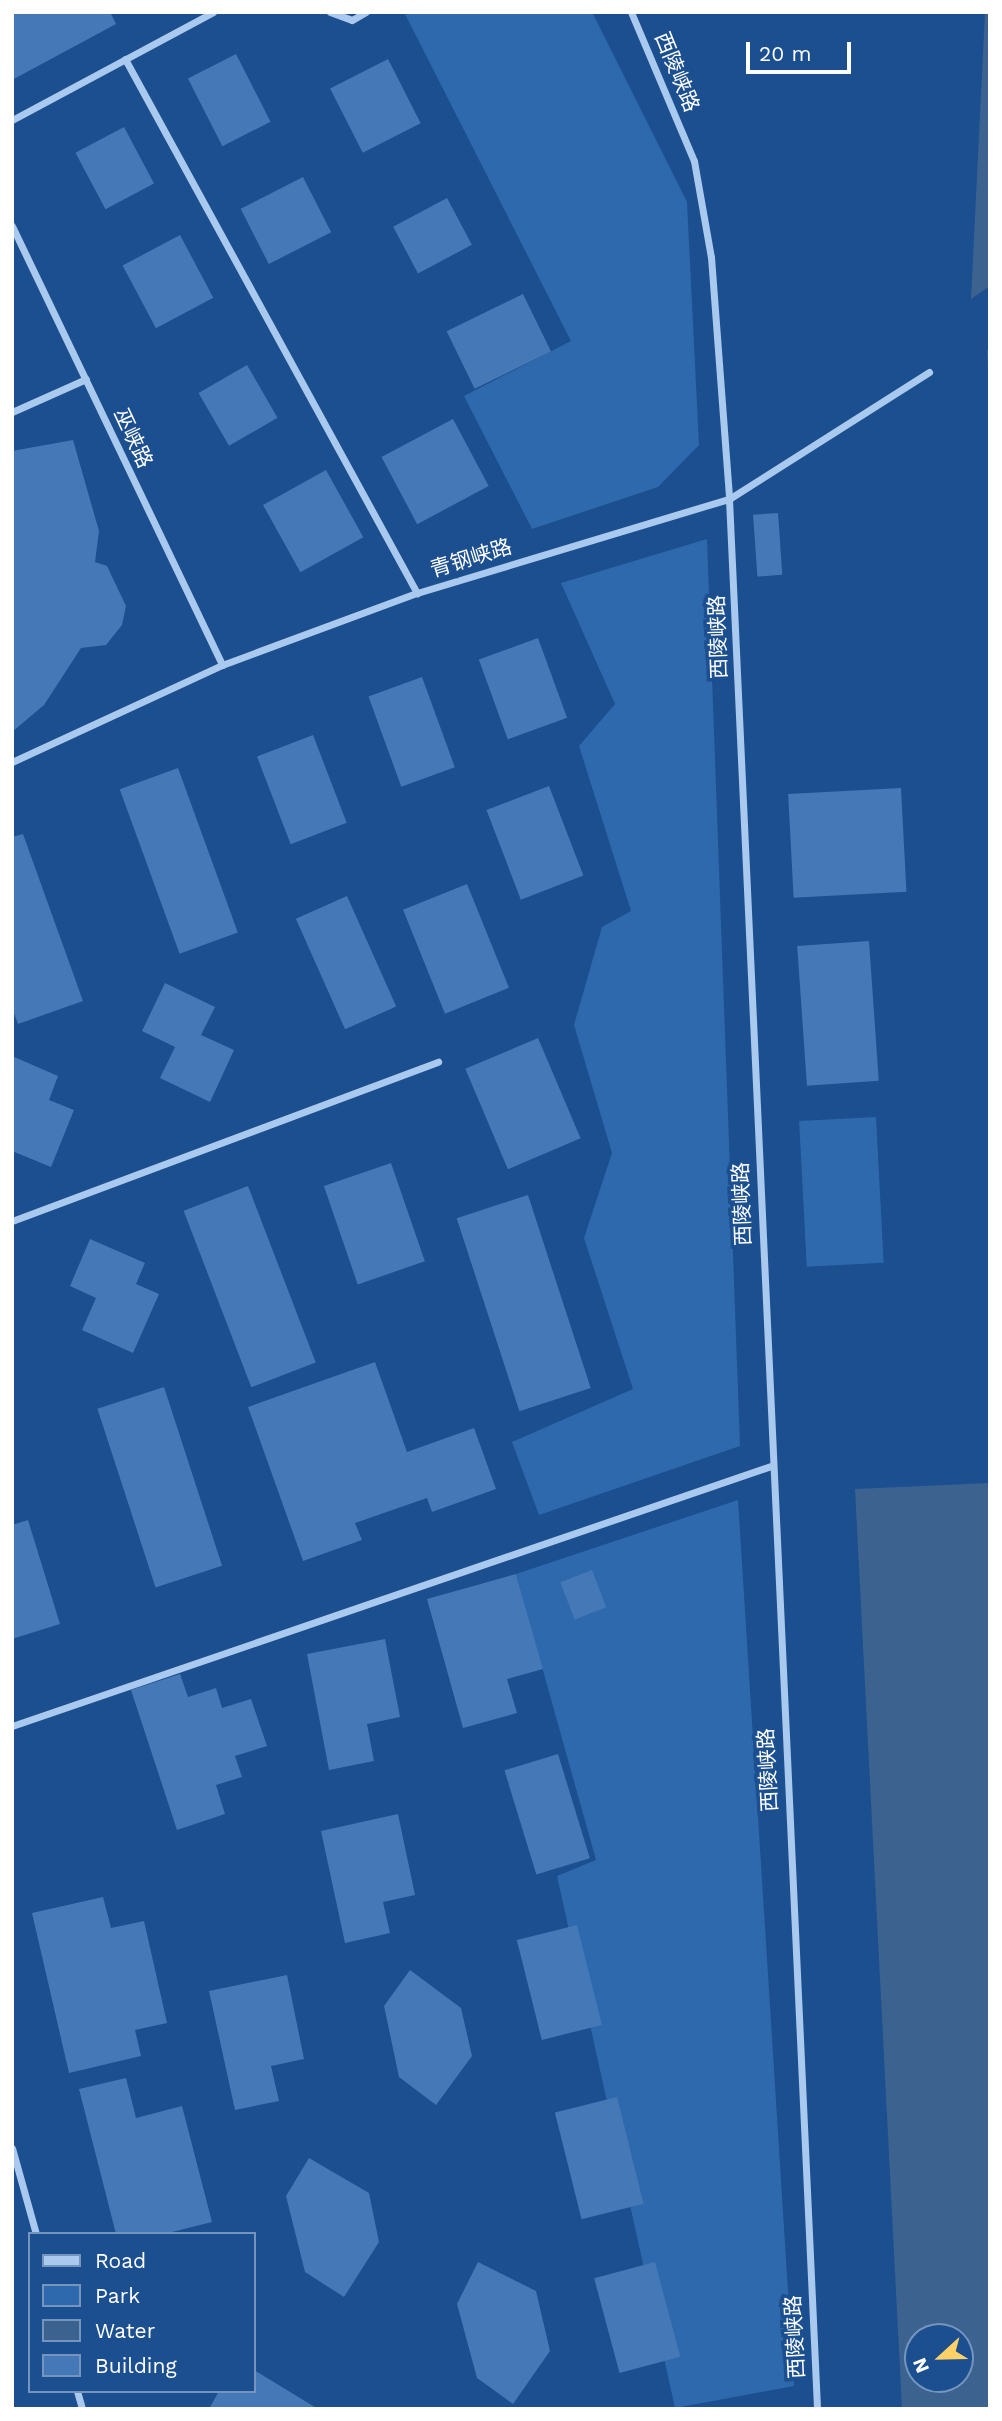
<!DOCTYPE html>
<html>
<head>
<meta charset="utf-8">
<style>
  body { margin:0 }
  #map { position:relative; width:1002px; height:2421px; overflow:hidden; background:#1b4f8f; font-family:"Work Sans","Noto Sans SC",sans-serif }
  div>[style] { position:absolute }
  .green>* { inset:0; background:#2e69ad; transform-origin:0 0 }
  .water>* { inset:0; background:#3c6290 }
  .pier>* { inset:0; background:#1b4f8f }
  .building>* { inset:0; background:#4478b7; transform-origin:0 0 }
  .street>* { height:7px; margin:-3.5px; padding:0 3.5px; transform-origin:3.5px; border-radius:3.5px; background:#a9c9ee }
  span { translate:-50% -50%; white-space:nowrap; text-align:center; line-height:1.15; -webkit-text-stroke:7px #1b4f8f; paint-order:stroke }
  .street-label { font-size:21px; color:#fff }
  .frame { position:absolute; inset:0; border:14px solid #fff; pointer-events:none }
  .legend { position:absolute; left:28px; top:2232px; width:228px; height:161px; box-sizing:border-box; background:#1b4f8f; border:2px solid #7695bc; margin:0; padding:9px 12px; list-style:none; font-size:21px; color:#fff }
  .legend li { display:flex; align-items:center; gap:14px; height:35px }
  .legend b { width:35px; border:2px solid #7695bc }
  .north { position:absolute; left:904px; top:2323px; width:70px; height:70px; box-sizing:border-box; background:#1b4f8f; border:2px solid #7695bc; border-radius:50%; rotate:248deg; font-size:19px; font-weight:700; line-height:28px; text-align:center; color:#fff }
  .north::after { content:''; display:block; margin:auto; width:24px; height:32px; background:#ffd166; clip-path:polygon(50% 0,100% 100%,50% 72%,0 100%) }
  .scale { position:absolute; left:746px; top:42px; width:105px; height:32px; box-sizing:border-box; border:4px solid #fff; border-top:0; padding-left:9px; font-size:21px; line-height:24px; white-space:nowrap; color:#fff; -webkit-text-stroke:5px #1b4f8f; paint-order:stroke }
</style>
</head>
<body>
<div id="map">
  <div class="green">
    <i style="clip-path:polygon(404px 12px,592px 12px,687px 202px,699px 445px,658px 487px,532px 529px,464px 396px,571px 341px)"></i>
    <i style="clip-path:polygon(707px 539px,740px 1446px,539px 1515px,512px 1442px,633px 1389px,584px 1238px,612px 1153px,574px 1025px,602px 927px,631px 911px,579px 746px,615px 704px,561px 583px)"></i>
    <i style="left:876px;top:1117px;width:146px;height:77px;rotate:87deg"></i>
    <i style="clip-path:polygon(738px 1500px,794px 2386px,675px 2408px,557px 1876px,596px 1860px,516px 1574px)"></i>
  </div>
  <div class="water">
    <i style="clip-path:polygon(985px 12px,990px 12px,990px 403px,987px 350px,971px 299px)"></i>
    <i style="clip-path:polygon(evenodd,990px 1483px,990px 2409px,902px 2409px,855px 1489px,990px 1483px,918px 2337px,960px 2337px,960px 2379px,918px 2379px,918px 2337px)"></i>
  </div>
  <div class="pier">
    <i style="clip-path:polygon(990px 286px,990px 349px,987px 350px,971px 299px)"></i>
  </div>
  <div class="building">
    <i style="clip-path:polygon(12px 12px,110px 12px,116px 24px,12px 80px)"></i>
    <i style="left:236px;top:54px;width:76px;height:54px;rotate:63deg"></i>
    <i style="left:388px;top:59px;width:72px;height:65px;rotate:63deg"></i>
    <i style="left:124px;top:127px;width:64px;height:55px;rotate:62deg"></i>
    <i style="left:303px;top:177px;width:62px;height:70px;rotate:63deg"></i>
    <i style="left:447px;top:198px;width:53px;height:61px;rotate:62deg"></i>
    <i style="left:180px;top:235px;width:71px;height:65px;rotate:62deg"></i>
    <i style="left:523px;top:294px;width:64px;height:85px;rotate:64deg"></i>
    <i style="left:247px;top:365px;width:61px;height:56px;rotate:60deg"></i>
    <i style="left:453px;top:419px;width:76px;height:81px;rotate:62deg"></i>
    <i style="clip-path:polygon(73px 440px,99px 531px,95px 562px,107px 566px,126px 606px,122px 625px,106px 645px,81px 648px,44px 705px,12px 732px,12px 451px)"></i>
    <i style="left:326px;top:470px;width:77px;height:72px;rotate:61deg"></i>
    <i style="left:778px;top:513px;width:62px;height:25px;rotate:86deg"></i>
    <i style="left:538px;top:638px;width:85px;height:63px;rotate:70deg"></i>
    <i style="left:422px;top:677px;width:96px;height:57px;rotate:70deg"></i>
    <i style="left:313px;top:735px;width:94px;height:60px;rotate:69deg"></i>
    <i style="left:178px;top:768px;width:175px;height:62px;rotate:70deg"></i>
    <i style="left:549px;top:786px;width:96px;height:67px;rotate:69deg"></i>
    <i style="left:901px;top:788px;width:104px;height:113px;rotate:87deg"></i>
    <i style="clip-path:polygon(23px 834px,83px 1001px,18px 1024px,12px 1008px,12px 837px)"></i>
    <i style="left:467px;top:884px;width:112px;height:69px;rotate:68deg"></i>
    <i style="left:347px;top:896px;width:121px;height:56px;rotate:66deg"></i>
    <i style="left:869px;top:941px;width:140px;height:72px;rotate:86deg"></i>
    <i style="clip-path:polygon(165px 983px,215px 1007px,201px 1035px,234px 1050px,210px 1102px,160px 1078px,175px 1047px,142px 1031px)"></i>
    <i style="left:538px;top:1038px;width:109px;height:79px;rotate:67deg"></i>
    <i style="clip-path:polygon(12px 1056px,58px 1076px,49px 1100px,74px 1110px,51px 1167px,12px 1151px)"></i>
    <i style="left:391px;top:1163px;width:104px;height:71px;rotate:71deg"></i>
    <i style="left:248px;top:1186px;width:189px;height:69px;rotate:69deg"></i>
    <i style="left:528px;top:1195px;width:203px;height:75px;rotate:72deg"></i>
    <i style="clip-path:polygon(90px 1239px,145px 1263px,136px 1284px,159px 1294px,133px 1353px,82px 1330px,96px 1298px,70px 1286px)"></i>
    <i style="clip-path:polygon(375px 1362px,407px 1452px,474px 1428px,496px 1489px,432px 1512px,427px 1498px,355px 1523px,362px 1540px,303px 1561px,248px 1407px)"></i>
    <i style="left:164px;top:1387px;width:188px;height:70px;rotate:72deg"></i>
    <i style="clip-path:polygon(28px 1520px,60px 1624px,12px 1639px,12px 1525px)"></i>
    <i style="left:592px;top:1570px;width:40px;height:34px;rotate:69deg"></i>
    <i style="clip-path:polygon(516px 1574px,543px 1669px,507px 1679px,517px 1713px,463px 1728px,427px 1599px)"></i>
    <i style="clip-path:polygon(385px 1639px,400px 1717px,367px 1724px,374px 1761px,329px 1770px,307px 1654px)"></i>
    <i style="clip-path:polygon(180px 1674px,188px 1697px,216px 1688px,222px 1708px,251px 1699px,267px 1746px,235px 1756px,242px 1777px,216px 1785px,225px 1814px,177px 1830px,131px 1690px)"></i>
    <i style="left:558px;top:1754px;width:109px;height:56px;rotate:73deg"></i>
    <i style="clip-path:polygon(398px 1814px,415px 1895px,383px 1902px,390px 1933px,345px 1943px,321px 1831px)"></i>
    <i style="clip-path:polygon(103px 1897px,111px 1928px,144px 1921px,167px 2023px,135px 2030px,141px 2056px,69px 2073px,32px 1913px)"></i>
    <i style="left:577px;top:1925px;width:103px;height:62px;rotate:76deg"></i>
    <i style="clip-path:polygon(410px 1970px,461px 2008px,472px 2056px,436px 2105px,399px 2077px,384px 2006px)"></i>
    <i style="clip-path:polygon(287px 1975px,304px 2059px,271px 2066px,279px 2101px,235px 2110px,209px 1991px)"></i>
    <i style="clip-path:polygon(126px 2078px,136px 2118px,182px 2106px,212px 2222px,164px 2234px,116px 2234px,79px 2089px)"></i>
    <i style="left:617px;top:2097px;width:110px;height:64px;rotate:76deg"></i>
    <i style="clip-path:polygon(309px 2158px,369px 2193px,379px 2242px,344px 2297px,305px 2272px,286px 2196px)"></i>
    <i style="clip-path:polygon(478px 2262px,536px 2291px,550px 2351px,513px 2404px,477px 2378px,457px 2304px)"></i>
    <i style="left:655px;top:2262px;width:98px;height:63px;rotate:75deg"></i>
    <i style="clip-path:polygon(254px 2370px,318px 2409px,209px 2409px,219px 2391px,254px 2391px)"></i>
  </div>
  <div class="street">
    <i style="left:330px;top:12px;width:23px;rotate:20deg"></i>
    <i style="left:352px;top:20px;width:16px;rotate:-30deg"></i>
    <i style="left:631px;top:12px;width:162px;rotate:67.1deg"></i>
    <i style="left:694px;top:161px;width:97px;rotate:80deg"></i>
    <i style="left:711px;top:257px;width:243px;rotate:85.7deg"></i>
    <i style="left:729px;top:499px;width:1912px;rotate:87.36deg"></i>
    <i style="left:125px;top:59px;width:609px;rotate:61.33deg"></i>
    <i style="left:12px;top:120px;width:228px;rotate:-28.2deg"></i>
    <i style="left:12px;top:226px;width:487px;rotate:64.4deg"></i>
    <i style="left:12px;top:412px;width:81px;rotate:-24deg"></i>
    <i style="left:12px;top:762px;width:231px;rotate:-24.8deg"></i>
    <i style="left:222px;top:665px;width:208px;rotate:-20.3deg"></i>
    <i style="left:417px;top:593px;width:326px;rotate:-16.8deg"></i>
    <i style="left:729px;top:499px;width:237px;rotate:-32.4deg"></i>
    <i style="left:12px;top:1221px;width:455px;rotate:-20.5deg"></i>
    <i style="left:12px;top:1726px;width:802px;rotate:-18.91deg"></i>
    <i style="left:12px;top:2148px;width:89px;rotate:74.4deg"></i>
    <i style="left:77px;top:2391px;width:19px;rotate:74deg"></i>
  </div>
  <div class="street-label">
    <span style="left:677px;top:72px;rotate:68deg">西陵峡路</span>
    <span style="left:133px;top:438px;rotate:65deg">巫峡路</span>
    <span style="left:471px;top:558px;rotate:-17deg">青钢峡路</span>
    <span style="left:718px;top:637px;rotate:-92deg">西陵峡路</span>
    <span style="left:742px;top:1204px;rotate:-92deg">西陵峡路</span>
    <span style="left:768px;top:1770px;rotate:-93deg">西陵峡路</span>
    <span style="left:795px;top:2337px;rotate:-93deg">西陵峡路</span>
  </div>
  <div class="frame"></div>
  <ul class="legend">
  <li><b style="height:9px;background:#a9c9ee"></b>Road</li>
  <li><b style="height:19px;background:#2e69ad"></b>Park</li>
  <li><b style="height:19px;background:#3c6290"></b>Water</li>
  <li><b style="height:19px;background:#4478b7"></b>Building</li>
  </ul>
  <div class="north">N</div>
  <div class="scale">20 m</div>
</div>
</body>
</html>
